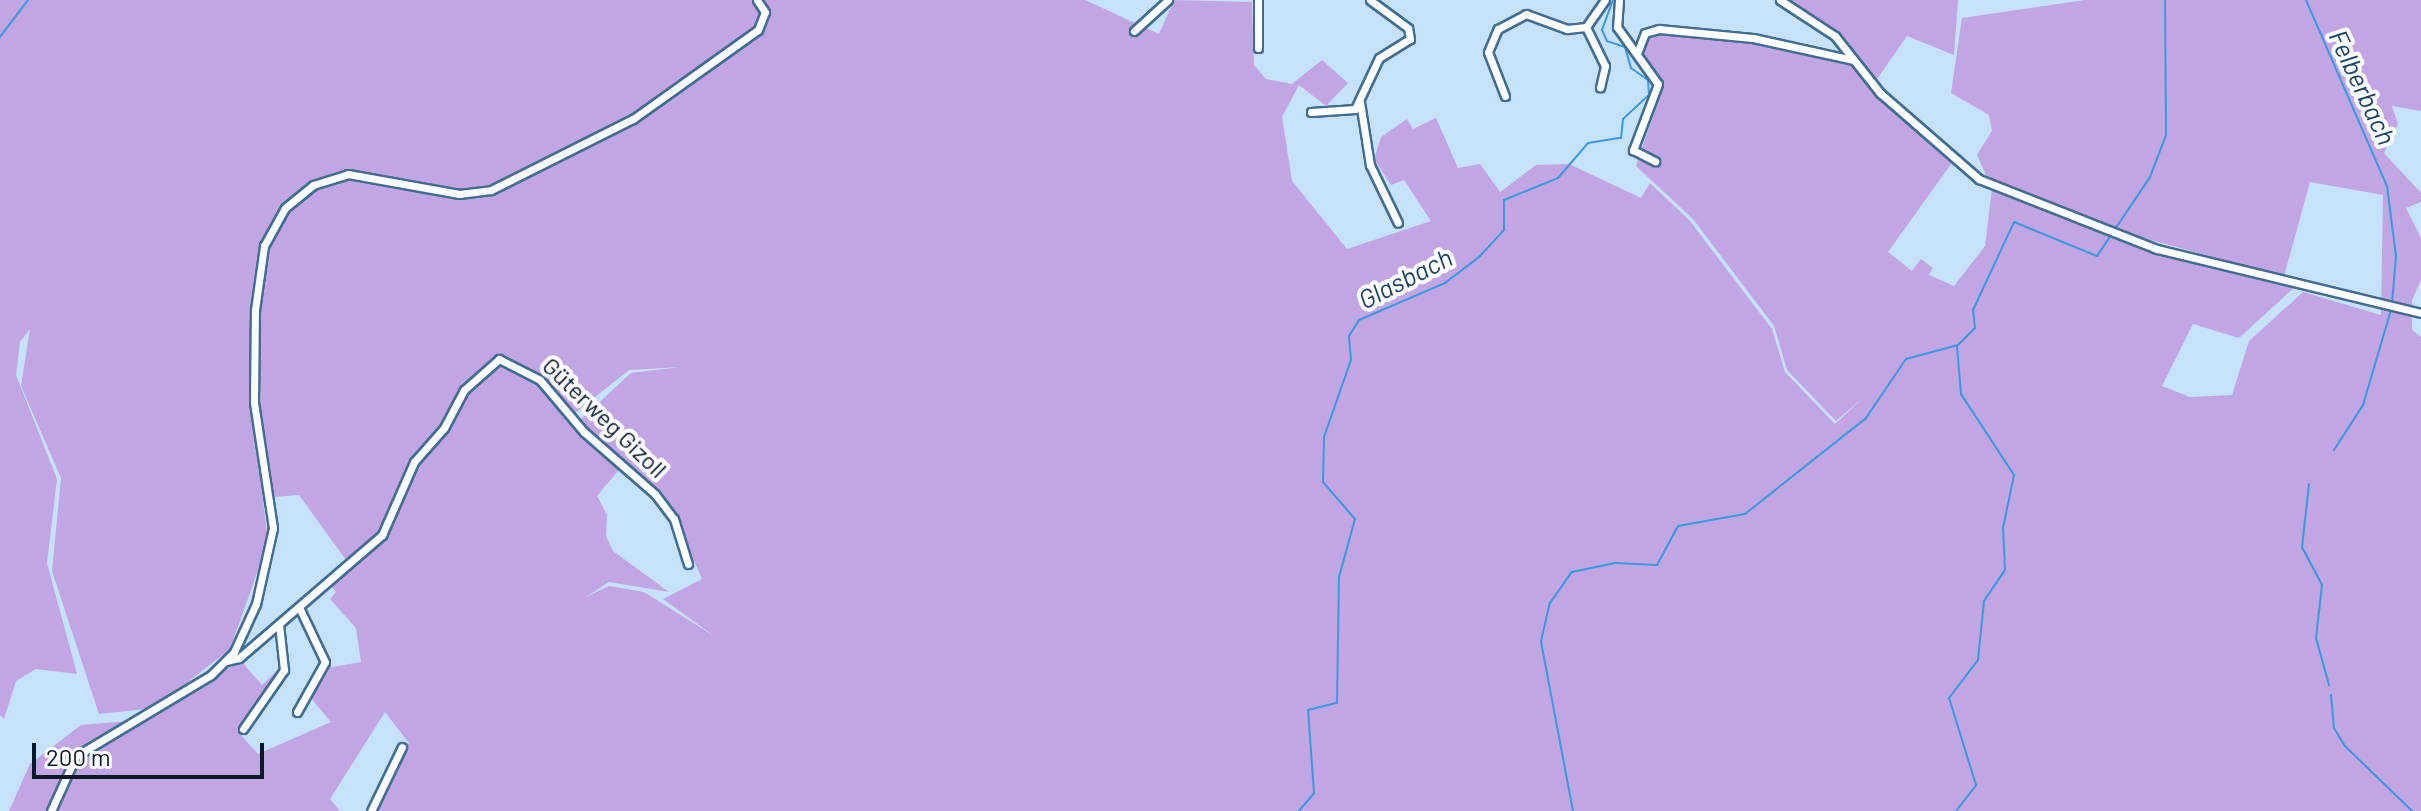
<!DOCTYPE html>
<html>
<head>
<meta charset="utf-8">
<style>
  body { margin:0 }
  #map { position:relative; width:2421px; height:811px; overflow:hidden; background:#c6e2fa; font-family:Barlow,sans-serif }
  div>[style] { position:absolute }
  .green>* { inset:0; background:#c2a5e3 }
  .stream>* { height:2px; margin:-1px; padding:0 1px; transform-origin:1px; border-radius:1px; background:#3999e2 }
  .roads { filter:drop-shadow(2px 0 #426d92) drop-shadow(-2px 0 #426d92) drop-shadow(0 2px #426d92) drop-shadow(0 -2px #426d92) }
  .minor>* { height:7px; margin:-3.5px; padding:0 3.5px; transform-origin:3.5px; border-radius:3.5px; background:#fff }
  span { translate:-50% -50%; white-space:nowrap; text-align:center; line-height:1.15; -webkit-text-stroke:8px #fff; paint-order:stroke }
  .street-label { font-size:24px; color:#081a29 }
  .water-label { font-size:26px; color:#1c4261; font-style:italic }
  .scale { position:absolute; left:32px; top:743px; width:232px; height:36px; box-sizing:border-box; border:4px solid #081a29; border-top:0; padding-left:10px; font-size:24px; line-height:28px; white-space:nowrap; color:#081a29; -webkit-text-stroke:6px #fff; paint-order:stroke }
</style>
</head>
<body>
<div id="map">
  <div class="green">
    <i style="clip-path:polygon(evenodd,0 0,1085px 0,1159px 34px,1174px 0,1252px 2px,1254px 65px,1266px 79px,1292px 84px,1322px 60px,1348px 83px,1326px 106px,1299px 85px,1282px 117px,1292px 181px,1347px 249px,1431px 221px,1404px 180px,1391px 185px,1374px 159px,1381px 137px,1407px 119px,1413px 129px,1436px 118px,1458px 168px,1480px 164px,1500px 192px,1536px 165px,1569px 164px,1641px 198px,1650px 183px,1690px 221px,1772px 329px,1785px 372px,1835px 424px,1864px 397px,1836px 421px,1787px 370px,1774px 326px,1693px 219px,1636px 166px,1659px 99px,1656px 75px,1639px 50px,1648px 31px,1792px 47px,1850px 65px,1954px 160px,1888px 252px,1912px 271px,1921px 259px,1933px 268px,1929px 275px,1954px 286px,1985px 246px,1992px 189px,1977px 155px,1992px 131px,1989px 115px,1951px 93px,1962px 18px,2085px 0,2421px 0,2421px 111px,2392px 106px,2398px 124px,2384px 153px,2421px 193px,2421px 202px,2406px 208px,2421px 238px,2421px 280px,2412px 300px,2412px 330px,2421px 337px,2421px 811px,374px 811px,409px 743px,385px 712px,330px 799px,340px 811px,55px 811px,66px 777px,85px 755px,241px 661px,262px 685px,282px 666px,278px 682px,237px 731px,258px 754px,331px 722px,310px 697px,327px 668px,361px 662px,356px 628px,330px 599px,336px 592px,329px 583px,346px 560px,299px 495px,274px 497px,264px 444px,257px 448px,268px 542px,230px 649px,155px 708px,99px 714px,52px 571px,61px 478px,21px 386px,30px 329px,20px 342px,16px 375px,57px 479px,47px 563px,77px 674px,36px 669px,16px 681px,4px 719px,0 715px,0 0,2310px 182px,2383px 195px,2381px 315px,2303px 292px,2249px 341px,2232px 395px,2190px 397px,2162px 386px,2193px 324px,2239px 338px,2297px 285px,2118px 237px,2121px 232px,2284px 276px,2310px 182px,0 0,681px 367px,631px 373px,579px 421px,674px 514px,702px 579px,663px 599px,714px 636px,644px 592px,609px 586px,586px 597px,609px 582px,669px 592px,613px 551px,606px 536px,607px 515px,597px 496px,622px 466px,538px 381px,575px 413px,629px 370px,681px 367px)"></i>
    <i style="clip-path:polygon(1789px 0,1958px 0,1954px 55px,1907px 36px,1875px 82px,1832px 27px)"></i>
    <i style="clip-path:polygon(129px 721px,73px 753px,47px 811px,9px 811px,30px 764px,81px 725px)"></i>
  </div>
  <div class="stream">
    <i style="left:2306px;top:0;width:203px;rotate:66.5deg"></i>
    <i style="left:2387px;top:186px;width:71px;rotate:82.7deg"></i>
    <i style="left:2396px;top:256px;width:48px;rotate:94.8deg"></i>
    <i style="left:0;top:37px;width:46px;rotate:-52.9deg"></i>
    <i style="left:2334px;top:450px;width:54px;rotate:-57.2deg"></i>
    <i style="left:2363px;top:405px;width:99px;rotate:-73.6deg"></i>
    <i style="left:2309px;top:484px;width:63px;rotate:96.3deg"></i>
    <i style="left:2302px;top:547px;width:43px;rotate:62.2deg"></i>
    <i style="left:2322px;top:585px;width:53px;rotate:96.5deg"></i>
    <i style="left:2316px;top:638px;width:49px;rotate:74.5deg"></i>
    <i style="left:2331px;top:695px;width:33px;rotate:85deg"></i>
    <i style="left:2334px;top:728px;width:21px;rotate:59deg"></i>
    <i style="left:2345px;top:746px;width:93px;rotate:44.1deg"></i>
    <i style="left:1299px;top:811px;width:23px;rotate:-50deg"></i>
    <i style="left:1314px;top:793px;width:83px;rotate:-94.1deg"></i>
    <i style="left:1308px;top:710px;width:30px;rotate:-14deg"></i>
    <i style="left:1337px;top:703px;width:126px;rotate:-89.1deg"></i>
    <i style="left:1339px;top:577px;width:60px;rotate:-74.6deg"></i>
    <i style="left:1355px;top:519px;width:49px;rotate:-130.9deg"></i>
    <i style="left:1323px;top:482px;width:45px;rotate:-88.7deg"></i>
    <i style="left:1324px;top:437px;width:82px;rotate:-70.7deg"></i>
    <i style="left:1351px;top:360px;width:24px;rotate:-95deg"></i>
    <i style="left:1349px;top:336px;width:19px;rotate:-58deg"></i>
    <i style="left:1359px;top:320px;width:94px;rotate:-23.3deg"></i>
    <i style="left:1445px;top:283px;width:43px;rotate:-37.4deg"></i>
    <i style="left:1479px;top:257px;width:37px;rotate:-47deg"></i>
    <i style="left:1504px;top:230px;width:30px;rotate:-90deg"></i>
    <i style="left:1504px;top:200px;width:58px;rotate:-22.2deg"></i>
    <i style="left:1558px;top:178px;width:46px;rotate:-49.4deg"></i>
    <i style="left:1588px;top:143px;width:33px;rotate:-9deg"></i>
    <i style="left:1621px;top:138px;width:19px;rotate:-84deg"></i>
    <i style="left:1623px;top:119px;width:35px;rotate:-43deg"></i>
    <i style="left:1649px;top:95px;width:15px;rotate:-94deg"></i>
    <i style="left:1648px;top:80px;width:21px;rotate:-145deg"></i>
    <i style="left:1631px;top:68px;width:22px;rotate:-106deg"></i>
    <i style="left:1625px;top:47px;width:19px;rotate:-162deg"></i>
    <i style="left:1607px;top:41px;width:12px;rotate:-114deg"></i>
    <i style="left:1602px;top:30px;width:32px;rotate:-70deg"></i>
    <i style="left:1573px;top:811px;width:173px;rotate:-100.7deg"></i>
    <i style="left:1541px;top:641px;width:39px;rotate:-77deg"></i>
    <i style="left:1550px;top:603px;width:38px;rotate:-55deg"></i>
    <i style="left:1572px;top:572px;width:44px;rotate:-11.8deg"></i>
    <i style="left:1615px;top:563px;width:42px;rotate:2.7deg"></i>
    <i style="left:1657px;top:565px;width:44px;rotate:-61.7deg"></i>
    <i style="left:1678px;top:526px;width:68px;rotate:-10.2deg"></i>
    <i style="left:1745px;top:514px;width:154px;rotate:-38.4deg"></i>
    <i style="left:1866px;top:418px;width:71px;rotate:-55.9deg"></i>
    <i style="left:1906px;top:359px;width:54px;rotate:-15.1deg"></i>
    <i style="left:1958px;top:345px;width:24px;rotate:-45deg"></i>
    <i style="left:1975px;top:328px;width:18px;rotate:-96deg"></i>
    <i style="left:1973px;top:310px;width:97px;rotate:-65deg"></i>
    <i style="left:2014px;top:222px;width:90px;rotate:22.3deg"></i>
    <i style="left:2097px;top:256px;width:95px;rotate:-56.1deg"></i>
    <i style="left:2150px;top:177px;width:45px;rotate:-69.1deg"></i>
    <i style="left:2166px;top:135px;width:135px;rotate:-90.4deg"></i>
    <i style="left:1956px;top:811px;width:33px;rotate:-52deg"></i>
    <i style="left:1976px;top:785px;width:91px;rotate:-107.2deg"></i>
    <i style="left:1949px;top:698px;width:48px;rotate:-52.7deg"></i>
    <i style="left:1978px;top:660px;width:59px;rotate:-84.2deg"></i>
    <i style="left:1984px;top:601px;width:37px;rotate:-56deg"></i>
    <i style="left:2005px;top:570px;width:42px;rotate:-92.7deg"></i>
    <i style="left:2003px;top:528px;width:54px;rotate:-78.3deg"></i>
    <i style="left:2014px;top:475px;width:97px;rotate:-123.2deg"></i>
    <i style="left:1961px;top:394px;width:48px;rotate:-94.8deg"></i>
  </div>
  <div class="roads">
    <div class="minor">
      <i style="left:1619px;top:0;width:27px;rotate:94deg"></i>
      <i style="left:1617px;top:27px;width:70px;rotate:54.3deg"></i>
      <i style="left:1658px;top:84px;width:71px;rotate:110.7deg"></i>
      <i style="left:1633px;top:150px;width:25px;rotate:27deg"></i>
      <i style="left:1780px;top:0;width:66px;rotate:33.2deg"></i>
      <i style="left:1835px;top:36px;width:73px;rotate:51.7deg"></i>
      <i style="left:1880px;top:93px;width:131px;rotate:41deg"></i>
      <i style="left:1979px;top:179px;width:191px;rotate:21.5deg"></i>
      <i style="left:2157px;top:249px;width:272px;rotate:13.6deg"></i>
      <i style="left:1586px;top:27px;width:43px;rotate:64deg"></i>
      <i style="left:1605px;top:66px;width:22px;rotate:103deg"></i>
      <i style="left:1134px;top:31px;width:46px;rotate:-42.4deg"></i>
      <i style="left:1258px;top:48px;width:48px;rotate:-90deg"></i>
      <i style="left:1638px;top:51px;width:19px;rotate:-69deg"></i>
      <i style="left:1645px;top:33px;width:15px;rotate:-16deg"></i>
      <i style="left:1659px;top:29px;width:94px;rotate:5.5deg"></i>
      <i style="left:1753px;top:38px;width:102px;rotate:12.4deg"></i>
      <i style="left:1505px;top:96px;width:47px;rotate:-111.1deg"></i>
      <i style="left:1488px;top:52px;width:25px;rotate:-67deg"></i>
      <i style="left:1498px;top:29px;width:32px;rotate:-28deg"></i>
      <i style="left:1526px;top:14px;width:44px;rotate:20.1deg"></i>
      <i style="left:1567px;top:29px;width:19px;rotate:-6deg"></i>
      <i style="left:1586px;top:27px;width:33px;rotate:-55deg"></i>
      <i style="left:1360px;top:102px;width:64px;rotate:81deg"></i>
      <i style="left:1370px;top:165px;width:64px;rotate:64.2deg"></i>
      <i style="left:1311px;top:112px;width:44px;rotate:-3.9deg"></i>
      <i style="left:1355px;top:109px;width:56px;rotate:-64.8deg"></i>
      <i style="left:1379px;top:58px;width:36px;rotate:-32deg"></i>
      <i style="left:1410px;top:39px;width:11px;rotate:-100deg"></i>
      <i style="left:1408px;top:28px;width:47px;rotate:-143.6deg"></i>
      <i style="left:226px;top:661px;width:13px;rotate:-13deg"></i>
      <i style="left:239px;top:658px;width:189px;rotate:-40.7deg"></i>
      <i style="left:382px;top:535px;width:80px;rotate:-66.3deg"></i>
      <i style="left:414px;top:462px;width:45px;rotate:-48.6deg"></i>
      <i style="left:444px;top:428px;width:43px;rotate:-62.2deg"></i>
      <i style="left:464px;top:390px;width:47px;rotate:-41.5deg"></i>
      <i style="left:499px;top:359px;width:46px;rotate:27.1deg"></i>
      <i style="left:540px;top:380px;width:68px;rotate:49.8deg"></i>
      <i style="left:584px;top:432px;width:94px;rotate:41.1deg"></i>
      <i style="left:655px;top:494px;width:31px;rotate:53deg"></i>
      <i style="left:674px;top:519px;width:47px;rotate:72.7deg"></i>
      <i style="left:297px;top:712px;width:57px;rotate:-60.8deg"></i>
      <i style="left:325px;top:662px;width:59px;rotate:-115.3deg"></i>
      <i style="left:243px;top:729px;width:72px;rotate:-55.2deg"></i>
      <i style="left:284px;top:670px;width:46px;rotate:-96.2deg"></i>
      <i style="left:51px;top:811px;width:60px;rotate:-65.6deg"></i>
      <i style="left:76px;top:756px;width:157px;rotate:-31deg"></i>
      <i style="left:211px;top:675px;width:33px;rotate:-45deg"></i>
      <i style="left:234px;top:652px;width:53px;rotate:-65.4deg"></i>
      <i style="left:256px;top:604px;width:78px;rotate:-77.4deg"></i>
      <i style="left:273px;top:528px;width:127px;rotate:-98.6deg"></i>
      <i style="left:254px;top:402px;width:92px;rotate:-89.4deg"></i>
      <i style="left:255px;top:310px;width:65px;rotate:-82deg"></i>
      <i style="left:264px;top:246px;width:43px;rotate:-61.1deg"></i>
      <i style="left:285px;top:208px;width:36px;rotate:-39deg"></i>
      <i style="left:313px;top:185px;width:37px;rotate:-17deg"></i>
      <i style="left:348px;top:174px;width:113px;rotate:10.2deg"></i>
      <i style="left:459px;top:194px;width:32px;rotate:-7deg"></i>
      <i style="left:491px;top:190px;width:159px;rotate:-26.6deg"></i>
      <i style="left:633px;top:119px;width:153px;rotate:-35.5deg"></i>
      <i style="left:758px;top:30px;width:19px;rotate:-69deg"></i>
      <i style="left:765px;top:12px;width:14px;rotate:-124deg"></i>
      <i style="left:371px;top:811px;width:71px;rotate:-64.2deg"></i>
    </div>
  </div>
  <div class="street-label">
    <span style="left:605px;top:417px;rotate:44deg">Güterweg Gizoll</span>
  </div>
  <div class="water-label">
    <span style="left:2363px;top:87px;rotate:65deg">Felberbach</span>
    <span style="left:1405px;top:278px;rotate:-27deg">Glasbach</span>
  </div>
  <div class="scale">200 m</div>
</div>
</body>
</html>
